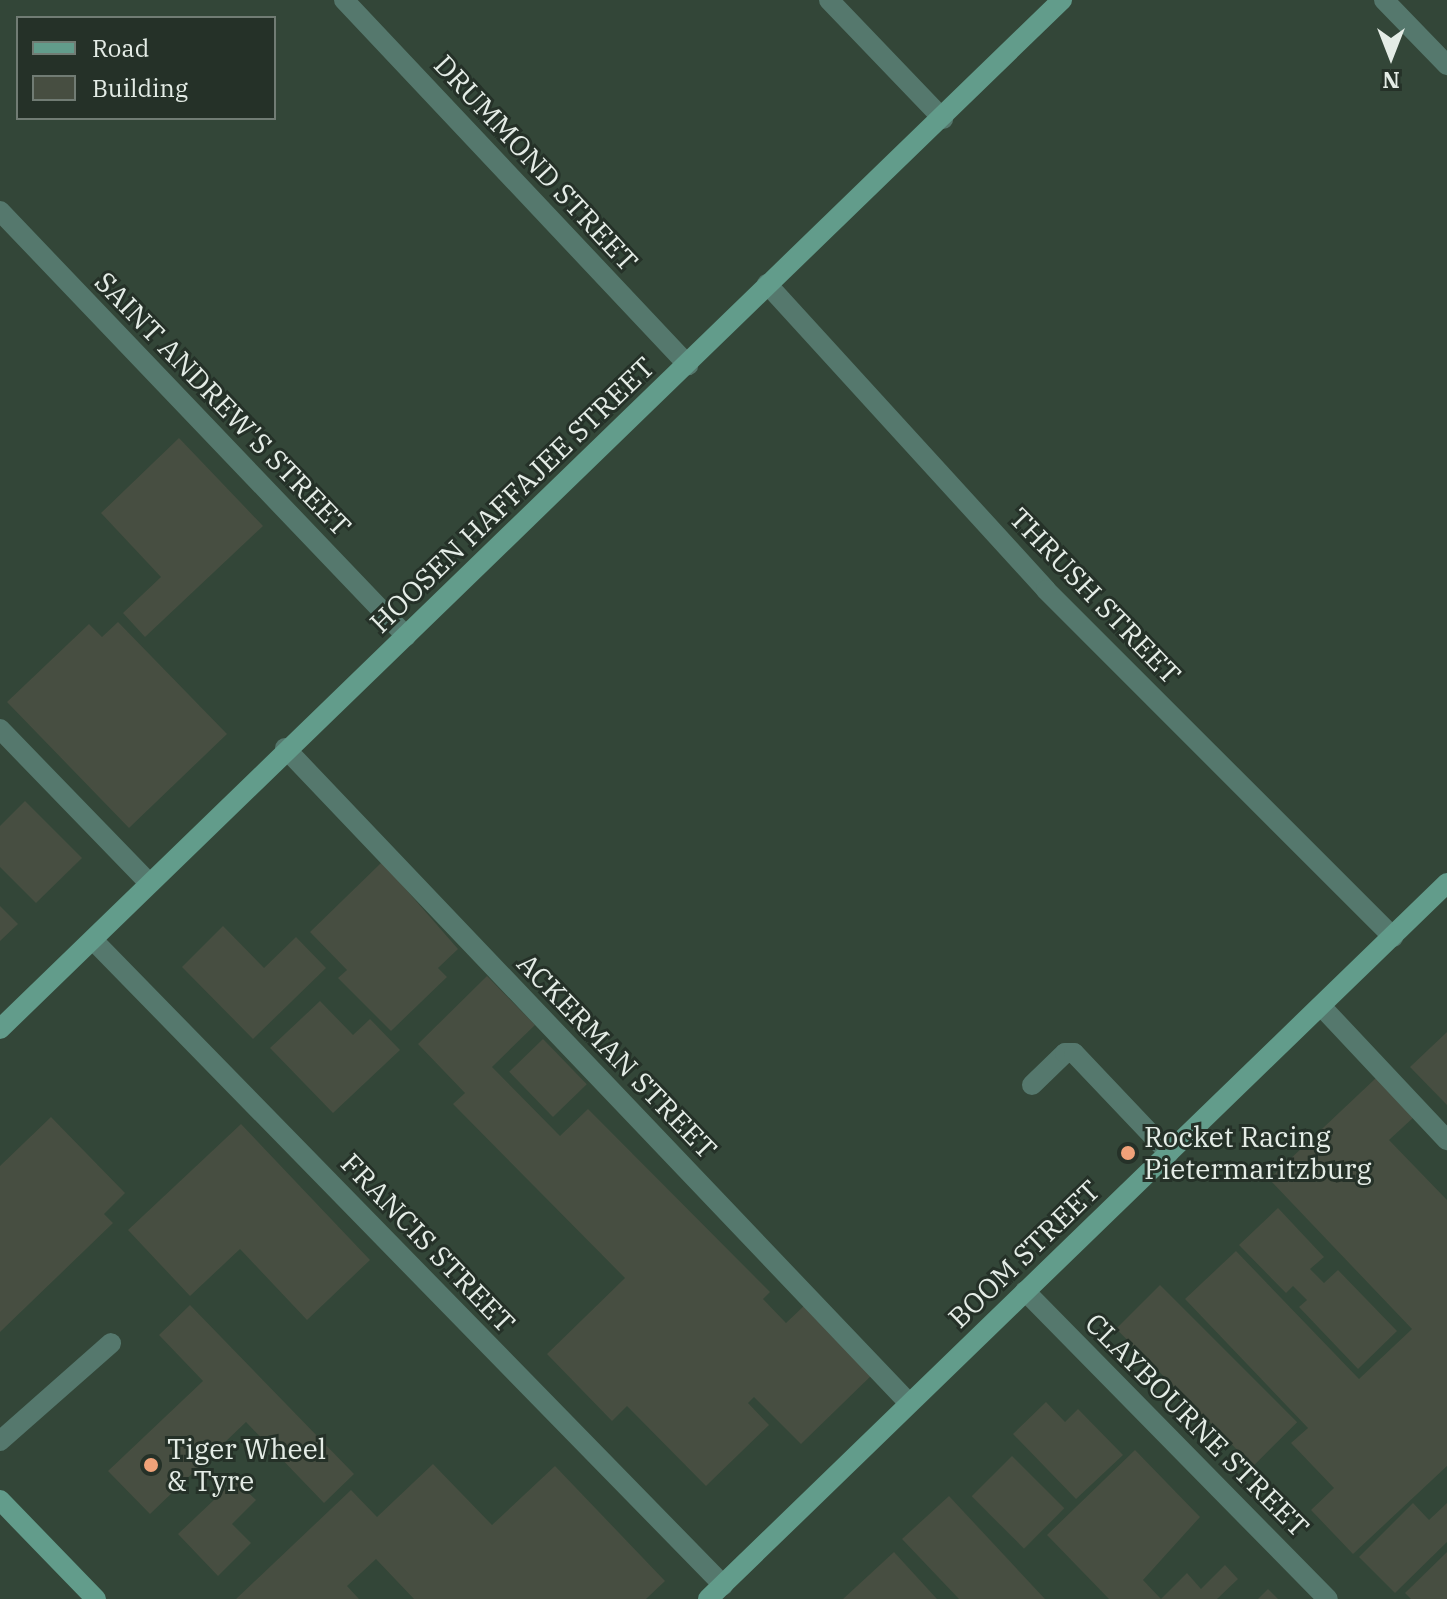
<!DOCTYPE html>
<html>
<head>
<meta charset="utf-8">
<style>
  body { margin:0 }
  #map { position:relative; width:1447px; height:1599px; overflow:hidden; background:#2f3b32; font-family:"IBM Plex Serif",serif }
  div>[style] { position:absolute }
  .built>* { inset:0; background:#334638 }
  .building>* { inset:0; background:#474e41; transform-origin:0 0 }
  .lane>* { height:20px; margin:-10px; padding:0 10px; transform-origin:10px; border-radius:10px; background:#55786d }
  .street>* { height:20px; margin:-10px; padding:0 10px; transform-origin:10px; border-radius:10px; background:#55786d }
  .secondary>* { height:20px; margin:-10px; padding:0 10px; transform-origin:10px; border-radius:10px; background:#629c8b }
  .dots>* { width:22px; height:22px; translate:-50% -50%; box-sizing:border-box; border:4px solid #253128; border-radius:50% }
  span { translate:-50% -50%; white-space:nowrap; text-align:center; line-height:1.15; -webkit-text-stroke:6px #253128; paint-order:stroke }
  .street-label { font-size:28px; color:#e4ece6 }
  .poi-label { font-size:28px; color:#e4ece6 }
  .left { translate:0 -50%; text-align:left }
  .legend { position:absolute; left:16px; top:16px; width:260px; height:104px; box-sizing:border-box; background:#253128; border:2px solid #717c74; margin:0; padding:10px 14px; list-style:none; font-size:24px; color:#e4ece6 }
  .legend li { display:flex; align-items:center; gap:16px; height:40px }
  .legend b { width:40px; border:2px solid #717c74 }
  .north { position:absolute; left:1351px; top:16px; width:80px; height:80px; -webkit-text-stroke:6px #253128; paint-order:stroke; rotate:180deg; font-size:22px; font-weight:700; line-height:32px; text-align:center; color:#e4ece6 }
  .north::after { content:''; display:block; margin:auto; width:28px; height:36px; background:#e4ece6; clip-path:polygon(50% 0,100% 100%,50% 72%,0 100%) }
</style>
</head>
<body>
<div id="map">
  <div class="built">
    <i style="clip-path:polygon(evenodd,0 0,1447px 0,1447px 1599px,0 1599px,0 0,18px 18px,274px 18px,274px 118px,18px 118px,18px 18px)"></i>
  </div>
  <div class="building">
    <i style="clip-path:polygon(179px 438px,263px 526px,145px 637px,123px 613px,161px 577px,101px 513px)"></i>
    <i style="clip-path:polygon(118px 622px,227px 734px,129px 828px,7px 702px,89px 624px,102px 637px)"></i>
    <i style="clip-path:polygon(25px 801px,82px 858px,36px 903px,0 867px,0 826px)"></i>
    <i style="clip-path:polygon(382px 862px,458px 949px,438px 968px,447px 977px,391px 1031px,338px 978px,347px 970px,310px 932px)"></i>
    <i style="clip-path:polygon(0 906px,18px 924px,0 941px)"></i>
    <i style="clip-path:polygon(223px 926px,264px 968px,296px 937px,326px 968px,253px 1039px,182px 967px)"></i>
    <i style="clip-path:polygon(487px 976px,535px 1025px,492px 1067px,560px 1136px,588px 1109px,770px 1292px,763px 1299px,786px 1323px,807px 1303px,875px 1372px,801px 1444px,754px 1397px,748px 1403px,769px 1425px,706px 1486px,627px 1406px,612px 1421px,547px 1354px,625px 1278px,453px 1104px,465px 1093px,418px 1044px)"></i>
    <i style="clip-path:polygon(320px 1001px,353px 1035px,370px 1019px,400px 1050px,333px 1113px,270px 1048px)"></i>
    <i style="clip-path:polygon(1447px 1032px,1447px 1105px,1410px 1067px)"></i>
    <i style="left:543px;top:1039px;width:63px;height:47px;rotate:46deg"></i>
    <i style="clip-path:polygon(1377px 1077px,1415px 1116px,1389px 1140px,1447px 1200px,1447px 1466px,1353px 1554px,1311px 1510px,1334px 1488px,1291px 1443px,1308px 1428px,1185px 1299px,1236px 1251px,1359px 1379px,1412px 1329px,1269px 1179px)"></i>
    <i style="clip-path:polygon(51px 1117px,125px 1193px,104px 1214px,113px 1223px,0 1332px,0 1166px)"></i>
    <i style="clip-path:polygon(241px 1124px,370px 1260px,307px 1320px,240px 1249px,190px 1296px,128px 1230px)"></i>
    <i style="clip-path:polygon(1278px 1208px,1324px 1257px,1310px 1269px,1324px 1283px,1338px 1270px,1397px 1331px,1358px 1369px,1299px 1307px,1307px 1300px,1293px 1286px,1286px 1293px,1239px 1245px)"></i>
    <i style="left:1160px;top:1285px;width:194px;height:62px;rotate:45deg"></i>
    <i style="clip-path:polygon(190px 1305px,354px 1474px,324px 1503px,246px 1422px,150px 1514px,108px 1471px,203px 1381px,159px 1335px)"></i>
    <i style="clip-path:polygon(1046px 1402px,1065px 1422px,1078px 1409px,1123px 1455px,1076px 1499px,1013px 1434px)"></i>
    <i style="clip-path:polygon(1135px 1450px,1200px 1517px,1143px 1580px,1161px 1599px,1187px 1573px,1201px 1589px,1225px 1565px,1238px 1579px,1217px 1599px,1109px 1599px,1047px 1535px)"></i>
    <i style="left:1012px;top:1456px;width:74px;height:57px;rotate:45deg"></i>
    <i style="clip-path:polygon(433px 1464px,492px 1525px,555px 1466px,665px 1581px,646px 1599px,414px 1599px,376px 1559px,347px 1586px,359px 1599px,236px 1599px,351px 1490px,377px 1517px)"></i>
    <i style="clip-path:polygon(235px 1480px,256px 1500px,232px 1524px,251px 1543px,218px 1576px,178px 1534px)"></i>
    <i style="clip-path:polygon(949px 1496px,1045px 1599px,959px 1599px,902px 1539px)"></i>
    <i style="clip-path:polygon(1413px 1503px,1429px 1520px,1447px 1503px,1447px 1542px,1395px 1593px,1359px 1557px)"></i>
    <i style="clip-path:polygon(894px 1552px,937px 1599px,843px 1599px)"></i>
    <i style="clip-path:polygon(1447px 1552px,1447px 1599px,1411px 1599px,1405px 1593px)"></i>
    <i style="clip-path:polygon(1268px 1589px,1278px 1599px,1258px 1599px)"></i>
  </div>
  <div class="lane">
    <i style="left:1384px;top:0;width:91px;rotate:45.9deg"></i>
    <i style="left:767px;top:284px;width:414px;rotate:47.6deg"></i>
    <i style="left:1046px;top:590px;width:491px;rotate:45deg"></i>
    <i style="left:0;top:729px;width:214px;rotate:45.9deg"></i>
    <i style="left:285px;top:748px;width:905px;rotate:46.39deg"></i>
    <i style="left:93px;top:940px;width:902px;rotate:45.67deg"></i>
    <i style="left:1321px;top:1006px;width:184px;rotate:46.8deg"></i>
    <i style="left:1032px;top:1085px;width:46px;rotate:-44.1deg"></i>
    <i style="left:1065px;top:1053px;width:9px"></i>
    <i style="left:1074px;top:1053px;width:138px;rotate:46.5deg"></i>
    <i style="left:1025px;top:1291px;width:432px;rotate:45.5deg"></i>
    <i style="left:0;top:1441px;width:148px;rotate:-41.4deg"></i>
  </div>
  <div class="street">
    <i style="left:344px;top:0;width:502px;rotate:46.7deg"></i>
    <i style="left:829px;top:0;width:165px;rotate:46.2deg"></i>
    <i style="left:0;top:211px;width:588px;rotate:46.31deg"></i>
  </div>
  <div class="secondary">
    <i style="left:0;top:1029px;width:1479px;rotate:-44.1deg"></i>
    <i style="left:0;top:1500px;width:138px;rotate:45.9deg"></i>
    <i style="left:708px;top:1599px;width:1029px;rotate:-44.09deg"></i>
  </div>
  <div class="dots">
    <i style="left:1128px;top:1153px;background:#f0a279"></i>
    <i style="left:151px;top:1465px;background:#f0a279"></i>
  </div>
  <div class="street-label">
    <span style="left:536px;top:163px;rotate:47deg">DRUMMOND STREET</span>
    <span style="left:223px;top:404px;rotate:46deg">SAINT ANDREW'S STREET</span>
    <span style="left:512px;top:495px;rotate:-44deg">HOOSEN HAFFAJEE STREET</span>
    <span style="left:1095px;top:596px;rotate:46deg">THRUSH STREET</span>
    <span style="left:617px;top:1056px;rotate:46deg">ACKERMAN STREET</span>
    <span style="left:428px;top:1243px;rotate:46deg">FRANCIS STREET</span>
    <span style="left:1024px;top:1254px;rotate:-44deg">BOOM STREET</span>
    <span style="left:1197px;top:1425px;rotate:45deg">CLAYBOURNE STREET</span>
  </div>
  <div class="poi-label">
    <span class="left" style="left:1144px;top:1153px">Rocket Racing<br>Pietermaritzburg</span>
    <span class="left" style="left:167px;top:1465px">Tiger Wheel<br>&amp; Tyre</span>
  </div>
  <ul class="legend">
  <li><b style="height:10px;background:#629c8b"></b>Road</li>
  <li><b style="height:22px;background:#474e41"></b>Building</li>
  </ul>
  <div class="north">N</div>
</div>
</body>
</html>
